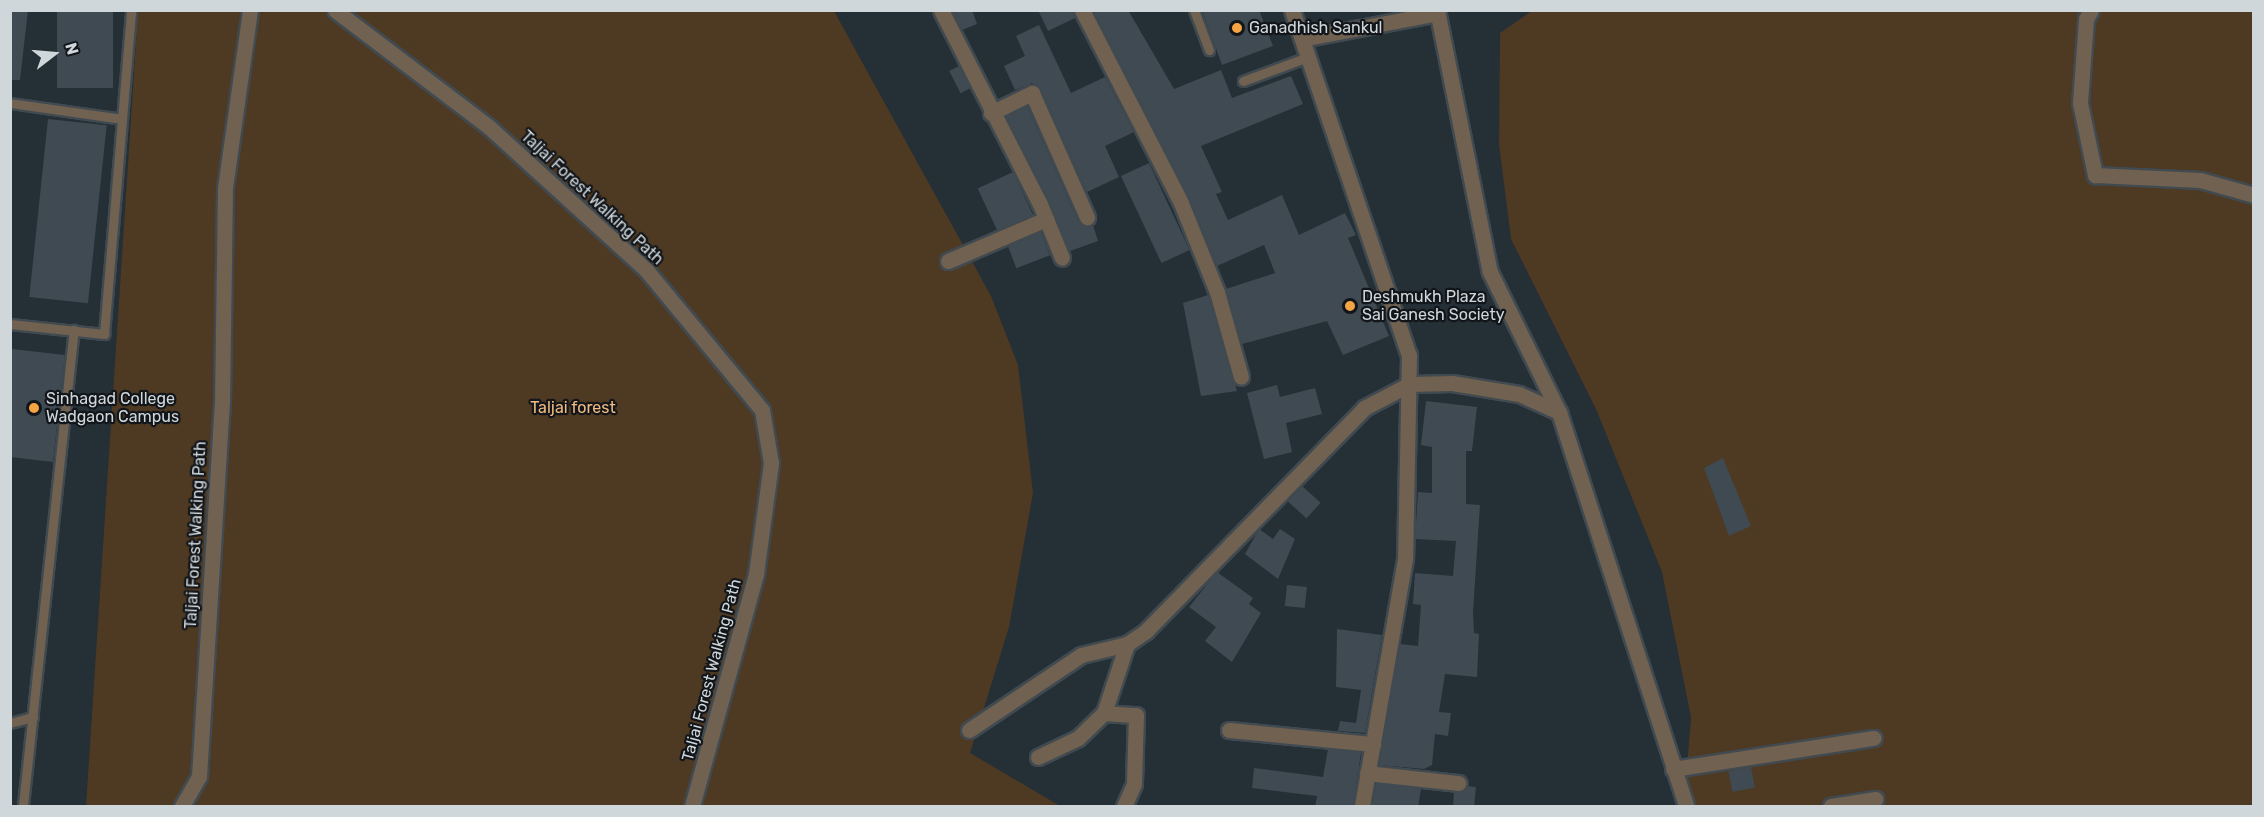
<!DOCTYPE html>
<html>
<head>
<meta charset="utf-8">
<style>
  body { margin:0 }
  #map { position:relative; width:2264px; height:817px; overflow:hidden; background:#242f36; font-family:Rubik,sans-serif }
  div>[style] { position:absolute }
  .green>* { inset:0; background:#4e3922 }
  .building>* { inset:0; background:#3f4a52; transform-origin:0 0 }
  .roads { filter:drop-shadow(2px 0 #404a50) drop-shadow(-2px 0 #404a50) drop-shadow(0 2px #404a50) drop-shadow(0 -2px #404a50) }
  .lane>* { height:9px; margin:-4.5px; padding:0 4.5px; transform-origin:4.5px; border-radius:4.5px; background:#706151 }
  .street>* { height:15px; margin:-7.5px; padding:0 7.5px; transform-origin:7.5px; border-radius:7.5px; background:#706151 }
  .dots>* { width:16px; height:16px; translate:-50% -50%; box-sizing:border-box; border:3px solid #12161a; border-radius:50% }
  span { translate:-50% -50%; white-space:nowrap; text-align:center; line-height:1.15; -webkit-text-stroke:4.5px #12161a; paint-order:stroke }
  .poi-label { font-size:16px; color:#d0d7db }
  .left { translate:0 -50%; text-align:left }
  .street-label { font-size:16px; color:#d0d7db }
  .park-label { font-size:16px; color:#f3bb80 }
  .frame { position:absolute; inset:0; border:12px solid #d0d7db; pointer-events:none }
  .north { position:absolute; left:24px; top:24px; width:60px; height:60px; -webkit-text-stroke:4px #12161a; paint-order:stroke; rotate:74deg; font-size:16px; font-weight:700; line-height:24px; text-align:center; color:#d0d7db }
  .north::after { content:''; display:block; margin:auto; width:21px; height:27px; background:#d0d7db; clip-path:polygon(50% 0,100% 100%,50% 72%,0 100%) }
</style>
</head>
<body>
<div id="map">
  <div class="green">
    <i style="clip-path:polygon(1533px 10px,2253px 11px,2253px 806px,1684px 806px,1691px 717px,1662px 572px,1596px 409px,1511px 239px,1499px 144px,1500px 33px)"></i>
    <i style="clip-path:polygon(138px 11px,834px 11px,991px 296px,1018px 365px,1033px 493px,1009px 627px,970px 753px,1060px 806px,86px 806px)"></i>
  </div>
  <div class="building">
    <i style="clip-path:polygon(10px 10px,28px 10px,20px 80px,10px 80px)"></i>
    <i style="left:57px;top:10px;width:56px;height:78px"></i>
    <i style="clip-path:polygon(952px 10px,972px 10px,977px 24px,962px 30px)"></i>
    <i style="clip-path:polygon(1038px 10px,1072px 10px,1075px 18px,1048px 31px)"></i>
    <i style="clip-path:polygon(1093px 10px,1128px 10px,1174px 89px,1221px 70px,1232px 98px,1291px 76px,1303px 104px,1201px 146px,1222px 192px,1216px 194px,1228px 220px,1282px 195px,1299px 235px,1345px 213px,1356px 235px,1348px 238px,1389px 336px,1343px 355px,1327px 321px,1242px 344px,1226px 289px,1275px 273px,1264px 245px,1217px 266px,1190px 199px)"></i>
    <i style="clip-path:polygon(1202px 10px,1259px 10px,1273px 46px,1222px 65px)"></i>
    <i style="clip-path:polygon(1039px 25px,1071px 93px,1105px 77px,1134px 132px,1105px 146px,1119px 177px,1087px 192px,1041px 89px,1032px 83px,1015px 90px,1004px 66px,1025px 56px,1016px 36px)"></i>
    <i style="left:959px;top:66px;width:25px;height:11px;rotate:63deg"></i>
    <i style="clip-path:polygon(1027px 106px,1078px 221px,1093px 225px,1098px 241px,1070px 251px,1006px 116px)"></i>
    <i style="left:48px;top:119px;width:59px;height:179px;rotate:6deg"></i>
    <i style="left:1149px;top:163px;width:96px;height:31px;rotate:65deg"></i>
    <i style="left:1013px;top:172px;width:47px;height:39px;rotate:65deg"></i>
    <i style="left:1041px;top:232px;width:25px;height:36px;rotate:69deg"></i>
    <i style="clip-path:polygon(1208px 295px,1237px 391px,1201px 396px,1183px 303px)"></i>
    <i style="clip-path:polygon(12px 349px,65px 355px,53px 462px,10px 457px)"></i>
    <i style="clip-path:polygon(1277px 385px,1280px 397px,1315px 388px,1322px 414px,1286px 423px,1292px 452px,1264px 459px,1247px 393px)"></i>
    <i style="clip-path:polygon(1426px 401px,1477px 407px,1472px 451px,1466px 451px,1466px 504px,1480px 505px,1473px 612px,1474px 633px,1479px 634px,1477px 677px,1445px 674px,1439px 712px,1451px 713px,1448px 736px,1435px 734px,1432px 765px,1424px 769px,1379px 765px,1400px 644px,1418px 646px,1421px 605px,1413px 604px,1415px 573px,1453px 576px,1456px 541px,1415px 539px,1418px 492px,1432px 493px,1432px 447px,1421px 445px)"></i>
    <i style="clip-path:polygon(1723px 458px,1751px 526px,1729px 536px,1704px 468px)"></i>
    <i style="left:1302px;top:486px;width:25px;height:21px;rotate:42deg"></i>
    <i style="clip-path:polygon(1259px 529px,1273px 539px,1280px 529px,1295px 539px,1278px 579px,1245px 554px)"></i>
    <i style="clip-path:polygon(1217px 572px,1253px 598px,1249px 604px,1261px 613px,1232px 662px,1205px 641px,1216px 627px,1189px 607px)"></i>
    <i style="left:1287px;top:585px;width:20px;height:21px;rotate:6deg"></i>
    <i style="clip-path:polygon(1337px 629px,1382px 635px,1365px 733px,1338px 731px,1340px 721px,1356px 723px,1361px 690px,1336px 687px)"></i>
    <i style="clip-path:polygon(1328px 749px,1361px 753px,1353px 807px,1315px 807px,1317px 796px,1252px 788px,1254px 768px,1323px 777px)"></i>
    <i style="left:1751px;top:767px;width:21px;height:23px;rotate:79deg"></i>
    <i style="clip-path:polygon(1376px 784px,1421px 789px,1418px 807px,1372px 807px)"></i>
    <i style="clip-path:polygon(1467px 786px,1476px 787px,1474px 807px,1453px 807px,1454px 792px)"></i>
  </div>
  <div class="roads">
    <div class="lane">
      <i style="left:1194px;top:10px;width:43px;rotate:69.4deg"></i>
      <i style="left:1243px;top:81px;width:69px;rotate:-20.3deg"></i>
      <i style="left:10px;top:103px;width:113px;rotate:8.1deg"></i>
      <i style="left:10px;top:324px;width:95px;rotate:6.1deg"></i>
      <i style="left:104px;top:334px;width:325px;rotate:-85.2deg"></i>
      <i style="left:10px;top:723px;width:24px;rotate:-15deg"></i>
      <i style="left:23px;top:805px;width:478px;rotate:-83.9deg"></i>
    </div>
    <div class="street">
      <i style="left:335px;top:10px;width:193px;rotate:37.2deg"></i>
      <i style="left:489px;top:127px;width:214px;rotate:42.3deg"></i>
      <i style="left:647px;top:271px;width:180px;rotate:50.4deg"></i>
      <i style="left:762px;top:410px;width:54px;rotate:80.4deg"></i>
      <i style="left:771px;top:463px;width:112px;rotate:97.7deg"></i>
      <i style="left:756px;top:574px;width:241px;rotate:105.4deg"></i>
      <i style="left:941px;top:10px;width:218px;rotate:63deg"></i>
      <i style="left:1040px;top:204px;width:58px;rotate:67.8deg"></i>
      <i style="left:1082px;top:10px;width:217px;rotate:62.8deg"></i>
      <i style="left:1181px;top:203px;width:96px;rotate:68deg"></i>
      <i style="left:1217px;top:292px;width:88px;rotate:74.2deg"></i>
      <i style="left:1292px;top:10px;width:364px;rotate:71.3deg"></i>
      <i style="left:1409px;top:355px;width:204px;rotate:91.1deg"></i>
      <i style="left:1405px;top:559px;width:251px;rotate:99.9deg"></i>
      <i style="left:1437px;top:10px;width:267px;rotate:78.6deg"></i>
      <i style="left:1490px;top:272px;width:156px;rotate:63.8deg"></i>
      <i style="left:1559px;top:412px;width:414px;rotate:72.1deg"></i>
      <i style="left:2091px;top:10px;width:10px;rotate:119deg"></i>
      <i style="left:2086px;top:19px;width:84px;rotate:94.1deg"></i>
      <i style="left:2080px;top:103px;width:74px;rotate:78.2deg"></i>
      <i style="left:2095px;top:175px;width:105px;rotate:2.7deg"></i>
      <i style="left:2200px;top:180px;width:56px;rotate:15.5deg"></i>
      <i style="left:1302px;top:39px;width:138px;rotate:-10.8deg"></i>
      <i style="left:991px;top:113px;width:46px;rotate:-26deg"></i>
      <i style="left:1032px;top:93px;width:136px;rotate:66.1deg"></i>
      <i style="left:948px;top:261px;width:107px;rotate:-23.2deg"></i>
      <i style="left:1104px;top:713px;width:32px;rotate:4deg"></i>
      <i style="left:1136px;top:715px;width:69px;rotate:91.7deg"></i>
      <i style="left:1134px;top:784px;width:24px;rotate:114deg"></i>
      <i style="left:969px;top:730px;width:135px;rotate:-33.8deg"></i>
      <i style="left:1081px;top:655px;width:47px;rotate:-13.4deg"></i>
      <i style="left:1127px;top:644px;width:23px;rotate:-34deg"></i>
      <i style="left:1146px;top:631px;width:312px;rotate:-45.6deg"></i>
      <i style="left:1364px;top:408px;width:52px;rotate:-27.6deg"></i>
      <i style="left:1410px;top:384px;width:42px;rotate:-1.4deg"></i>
      <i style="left:1452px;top:383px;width:68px;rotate:9.3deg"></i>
      <i style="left:1519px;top:394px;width:44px;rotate:24.2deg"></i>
      <i style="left:1229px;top:730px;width:145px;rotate:5.6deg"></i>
      <i style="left:1038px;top:757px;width:44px;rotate:-25.4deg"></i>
      <i style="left:1078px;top:738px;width:36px;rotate:-44deg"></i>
      <i style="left:1104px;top:713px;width:73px;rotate:-71.6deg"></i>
      <i style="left:1673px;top:769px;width:203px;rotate:-8.8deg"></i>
      <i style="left:1367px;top:773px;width:92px;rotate:6.3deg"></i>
      <i style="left:182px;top:806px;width:34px;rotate:-60deg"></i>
      <i style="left:199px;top:777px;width:375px;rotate:-86.5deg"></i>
      <i style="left:222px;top:403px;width:215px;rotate:-89.2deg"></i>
      <i style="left:225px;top:188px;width:180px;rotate:-82deg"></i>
      <i style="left:1831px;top:806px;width:45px;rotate:-9deg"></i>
    </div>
  </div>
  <div class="dots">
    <i style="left:1237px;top:28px;background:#f4a443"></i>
    <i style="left:1350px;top:306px;background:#f4a443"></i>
    <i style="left:34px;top:408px;background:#f4a443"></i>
  </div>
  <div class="poi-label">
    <span class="left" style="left:1249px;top:28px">Ganadhish Sankul</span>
    <span class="left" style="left:1362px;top:306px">Deshmukh Plaza<br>Sai Ganesh Society</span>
    <span class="left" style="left:46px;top:408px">Sinhagad College<br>Wadgaon Campus</span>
  </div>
  <div class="street-label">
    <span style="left:592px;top:198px;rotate:43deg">Taljai Forest Walking Path</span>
    <span style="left:196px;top:535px;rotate:-87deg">Taljai Forest Walking Path</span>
    <span style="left:712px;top:670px;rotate:-75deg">Taljai Forest Walking Path</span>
  </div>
  <div class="park-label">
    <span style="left:573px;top:408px">Taljai forest</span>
  </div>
  <div class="frame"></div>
  <div class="north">N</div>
</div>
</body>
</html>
